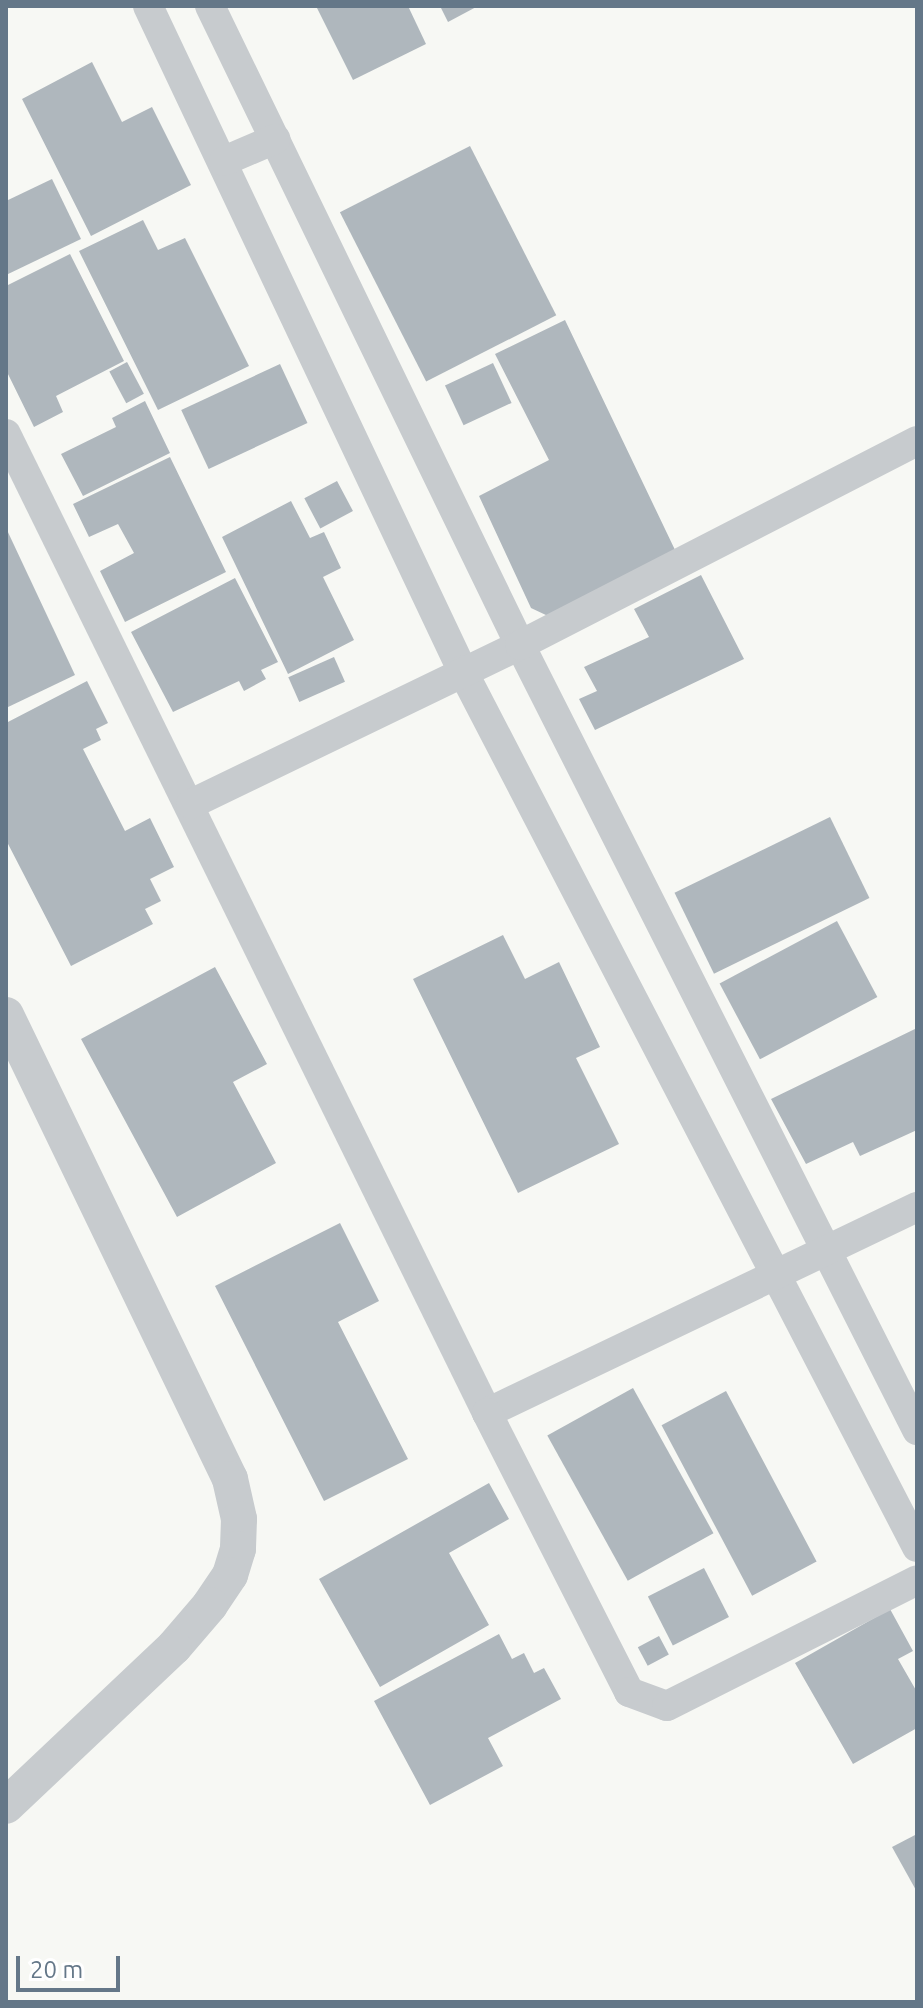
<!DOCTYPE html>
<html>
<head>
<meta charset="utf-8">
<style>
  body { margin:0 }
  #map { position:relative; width:923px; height:2008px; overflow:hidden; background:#f7f8f4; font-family:Ubuntu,sans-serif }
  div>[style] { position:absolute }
  .building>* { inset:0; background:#afb7bd; transform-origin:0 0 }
  .minor>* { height:30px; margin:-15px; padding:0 15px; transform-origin:15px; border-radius:15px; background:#c7cbce }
  .tertiary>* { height:36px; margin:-18px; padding:0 18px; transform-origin:18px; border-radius:18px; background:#c7cbce }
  span { translate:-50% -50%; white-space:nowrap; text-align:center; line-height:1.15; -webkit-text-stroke:8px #fff; paint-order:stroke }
  .frame { position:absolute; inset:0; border:8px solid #647788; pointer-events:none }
  .scale { position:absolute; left:16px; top:1956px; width:104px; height:36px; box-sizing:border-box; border:4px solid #647788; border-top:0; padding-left:10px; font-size:24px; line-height:28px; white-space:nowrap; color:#647788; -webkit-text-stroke:6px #fff; paint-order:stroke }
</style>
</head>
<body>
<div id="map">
  <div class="building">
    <i style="clip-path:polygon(316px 6px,408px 6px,426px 44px,353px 80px)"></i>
    <i style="clip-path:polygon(440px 6px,478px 6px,448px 22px)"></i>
    <i style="clip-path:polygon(92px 62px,122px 122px,152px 107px,191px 185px,91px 236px,22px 99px)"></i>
    <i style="left:470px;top:146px;width:190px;height:146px;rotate:63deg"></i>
    <i style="clip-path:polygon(52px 179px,81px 239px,6px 275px,6px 201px)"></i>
    <i style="clip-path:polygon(143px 220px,158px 250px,185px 238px,249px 366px,158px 410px,79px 251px)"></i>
    <i style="clip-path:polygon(70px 254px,124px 361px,56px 396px,63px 412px,34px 427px,6px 370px,6px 286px)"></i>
    <i style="clip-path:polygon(565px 320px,676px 552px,548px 616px,531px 608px,479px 496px,549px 460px,495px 354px)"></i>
    <i style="left:127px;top:362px;width:36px;height:20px;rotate:62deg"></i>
    <i style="left:493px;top:363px;width:44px;height:53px;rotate:65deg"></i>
    <i style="left:280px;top:364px;width:65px;height:109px;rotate:65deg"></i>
    <i style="clip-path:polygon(145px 401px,170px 453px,83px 496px,61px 454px,116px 427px,112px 418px)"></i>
    <i style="clip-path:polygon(170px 457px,226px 572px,125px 622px,100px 571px,134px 553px,118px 524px,89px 537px,73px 504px)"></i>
    <i style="left:337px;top:481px;width:34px;height:37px;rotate:62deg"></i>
    <i style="clip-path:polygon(291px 501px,310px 538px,324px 532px,341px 568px,323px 577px,354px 640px,288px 674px,222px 537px)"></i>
    <i style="clip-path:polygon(6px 528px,75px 675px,6px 708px)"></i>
    <i style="clip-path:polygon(701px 575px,744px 659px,595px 730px,579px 699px,597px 691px,584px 667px,649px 637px,634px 609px)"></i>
    <i style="clip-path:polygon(235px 578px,278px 662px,261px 670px,266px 679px,244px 691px,239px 681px,173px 712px,131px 632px)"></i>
    <i style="left:334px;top:657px;width:27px;height:50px;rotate:66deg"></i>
    <i style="clip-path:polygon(87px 681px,108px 723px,96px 729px,101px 740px,83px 749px,125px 831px,150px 818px,174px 867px,150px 879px,161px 901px,145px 909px,153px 924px,71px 966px,6px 840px,6px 723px)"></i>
    <i style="left:830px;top:817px;width:90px;height:173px;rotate:64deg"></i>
    <i style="left:837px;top:921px;width:86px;height:133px;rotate:62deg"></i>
    <i style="clip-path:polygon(503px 935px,525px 979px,559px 962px,600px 1047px,576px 1058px,619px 1144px,518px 1193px,413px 979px)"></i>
    <i style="clip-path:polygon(215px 967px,267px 1064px,233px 1082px,276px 1163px,177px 1217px,81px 1039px)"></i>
    <i style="clip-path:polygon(917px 1028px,917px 1130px,860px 1156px,853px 1142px,806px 1164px,771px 1099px)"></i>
    <i style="clip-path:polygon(340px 1223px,379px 1301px,338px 1322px,408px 1459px,324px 1501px,215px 1286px)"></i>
    <i style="left:633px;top:1388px;width:166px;height:98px;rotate:61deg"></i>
    <i style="left:726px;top:1391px;width:193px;height:73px;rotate:62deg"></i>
    <i style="clip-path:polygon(489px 1483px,509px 1519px,449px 1553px,489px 1625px,380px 1687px,319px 1579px)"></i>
    <i style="left:704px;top:1568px;width:55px;height:63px;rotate:63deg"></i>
    <i style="clip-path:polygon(890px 1609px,913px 1651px,898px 1659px,917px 1692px,917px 1728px,853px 1764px,795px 1663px)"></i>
    <i style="clip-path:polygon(499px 1634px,512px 1659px,524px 1653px,534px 1673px,544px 1668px,561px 1699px,488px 1738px,503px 1766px,430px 1805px,374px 1701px)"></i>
    <i style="left:659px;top:1636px;width:21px;height:24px;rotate:62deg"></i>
    <i style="clip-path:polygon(917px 1834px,917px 1892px,892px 1847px)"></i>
  </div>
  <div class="minor">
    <i style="left:148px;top:6px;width:735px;rotate:64.69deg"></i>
    <i style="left:462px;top:670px;width:988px;rotate:62.58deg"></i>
    <i style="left:210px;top:6px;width:710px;rotate:64.12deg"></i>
    <i style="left:520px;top:645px;width:880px;rotate:63.17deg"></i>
    <i style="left:224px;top:161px;width:56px;rotate:-23.3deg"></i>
    <i style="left:6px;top:434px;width:1091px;rotate:63.83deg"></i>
    <i style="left:487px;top:1413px;width:477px;rotate:-25.6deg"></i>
    <i style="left:191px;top:804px;width:365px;rotate:-25.8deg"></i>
    <i style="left:520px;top:645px;width:446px;rotate:-27.2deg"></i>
    <i style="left:487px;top:1413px;width:313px;rotate:63deg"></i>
    <i style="left:629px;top:1692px;width:40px;rotate:20.2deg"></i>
    <i style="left:667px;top:1706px;width:280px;rotate:-26.7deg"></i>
  </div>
  <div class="tertiary">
    <i style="left:6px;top:1015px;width:515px;rotate:64.23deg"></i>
    <i style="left:230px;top:1479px;width:41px;rotate:77.3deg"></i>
    <i style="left:239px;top:1519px;width:30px;rotate:92deg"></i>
    <i style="left:238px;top:1549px;width:27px;rotate:107deg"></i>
    <i style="left:230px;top:1575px;width:36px;rotate:124deg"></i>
    <i style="left:210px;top:1605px;width:55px;rotate:130.6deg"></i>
    <i style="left:174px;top:1647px;width:231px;rotate:136.6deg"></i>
  </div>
  <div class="frame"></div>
  <div class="scale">20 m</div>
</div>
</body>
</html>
